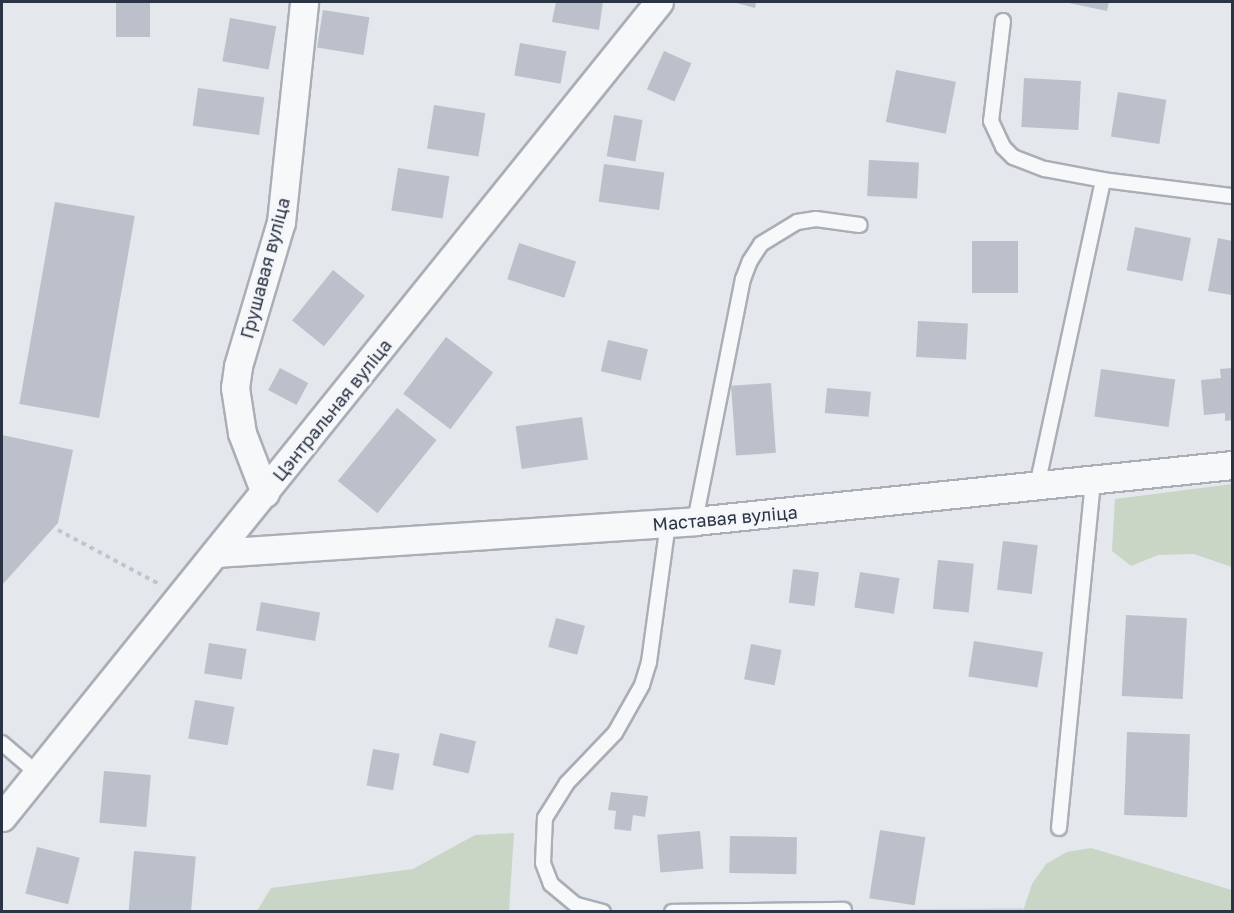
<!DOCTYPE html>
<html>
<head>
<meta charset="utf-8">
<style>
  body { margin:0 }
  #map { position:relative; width:1234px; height:913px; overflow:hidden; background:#e4e7ec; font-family:"Golos Text",sans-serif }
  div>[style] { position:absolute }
  .built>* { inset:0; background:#d2d6de }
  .green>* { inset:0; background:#c9d6c5 }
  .building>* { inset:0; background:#bbc0ca; transform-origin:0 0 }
  .path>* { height:4px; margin-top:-2px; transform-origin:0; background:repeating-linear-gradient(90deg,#c2c5cb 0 4.5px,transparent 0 9px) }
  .roads { filter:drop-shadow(2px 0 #a9aeb7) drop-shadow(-2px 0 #a9aeb7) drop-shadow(0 2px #a9aeb7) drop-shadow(0 -2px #a9aeb7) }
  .service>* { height:14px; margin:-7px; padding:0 7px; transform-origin:7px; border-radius:7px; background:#f7f8fa }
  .minor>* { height:27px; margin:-13.5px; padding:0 13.5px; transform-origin:13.5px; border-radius:13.5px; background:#f7f8fa }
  span { translate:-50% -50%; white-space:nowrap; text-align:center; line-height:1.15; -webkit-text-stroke:5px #f4f6f9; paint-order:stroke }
  .street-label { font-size:18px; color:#2b3445 }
  .frame { position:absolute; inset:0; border:3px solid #2b3445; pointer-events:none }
</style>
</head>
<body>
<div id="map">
  <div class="built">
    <i style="clip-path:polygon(1023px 908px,1023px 912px,672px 912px,844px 910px)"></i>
  </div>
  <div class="green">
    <i style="clip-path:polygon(1232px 484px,1232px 567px,1194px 554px,1158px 555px,1131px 566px,1112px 551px,1115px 499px)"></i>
    <i style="clip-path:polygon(514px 833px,509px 911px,257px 911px,271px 888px,413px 869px,475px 835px)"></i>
    <i style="clip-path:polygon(1091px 848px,1232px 890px,1232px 911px,1023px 911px,1032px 884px,1046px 864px,1067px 852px)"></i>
  </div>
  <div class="building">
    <i style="left:116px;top:2px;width:34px;height:35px"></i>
    <i style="clip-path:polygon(556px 2px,603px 2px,599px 30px,552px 22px)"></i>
    <i style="clip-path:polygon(733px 2px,756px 2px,755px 8px)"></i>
    <i style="clip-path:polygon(1064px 2px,1109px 2px,1107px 11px)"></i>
    <i style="left:323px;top:10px;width:47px;height:38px;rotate:9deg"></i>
    <i style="left:230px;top:18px;width:47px;height:44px;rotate:10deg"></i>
    <i style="left:520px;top:43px;width:47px;height:33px;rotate:10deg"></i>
    <i style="left:664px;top:51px;width:30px;height:42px;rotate:24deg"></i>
    <i style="left:896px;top:70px;width:61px;height:53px;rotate:11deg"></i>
    <i style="left:1024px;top:78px;width:57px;height:49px;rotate:3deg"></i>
    <i style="left:198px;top:88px;width:67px;height:38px;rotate:8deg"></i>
    <i style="left:1118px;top:92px;width:49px;height:45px;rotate:9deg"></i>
    <i style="left:434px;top:105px;width:52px;height:44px;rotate:9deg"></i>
    <i style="left:614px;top:115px;width:29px;height:42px;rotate:10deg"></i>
    <i style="left:869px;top:160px;width:50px;height:36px;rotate:3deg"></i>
    <i style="left:604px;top:164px;width:61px;height:38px;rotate:8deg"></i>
    <i style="left:398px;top:168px;width:52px;height:43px;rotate:9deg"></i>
    <i style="left:55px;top:202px;width:81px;height:205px;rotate:10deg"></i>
    <i style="left:1135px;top:227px;width:57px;height:44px;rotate:11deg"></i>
    <i style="clip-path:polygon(1218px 238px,1232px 241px,1232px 295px,1208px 291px)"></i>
    <i style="left:972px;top:241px;width:46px;height:52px"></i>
    <i style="left:519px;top:243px;width:60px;height:38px;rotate:18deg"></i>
    <i style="left:333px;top:270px;width:41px;height:65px;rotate:39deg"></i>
    <i style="left:918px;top:321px;width:50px;height:36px;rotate:3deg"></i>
    <i style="left:446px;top:337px;width:59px;height:71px;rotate:37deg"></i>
    <i style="left:608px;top:340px;width:41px;height:32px;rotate:13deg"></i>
    <i style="left:280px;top:368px;width:32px;height:25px;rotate:28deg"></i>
    <i style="clip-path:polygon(1232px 368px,1232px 420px,1225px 421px,1225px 413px,1204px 415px,1201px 380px,1221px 378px,1220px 369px)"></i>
    <i style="left:1101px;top:369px;width:75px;height:48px;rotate:8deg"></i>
    <i style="left:771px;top:383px;width:70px;height:40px;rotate:86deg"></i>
    <i style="left:827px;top:388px;width:44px;height:25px;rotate:5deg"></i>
    <i style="left:397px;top:408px;width:51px;height:94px;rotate:39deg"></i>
    <i style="left:582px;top:417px;width:43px;height:67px;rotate:82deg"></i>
    <i style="clip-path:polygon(2px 435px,73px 450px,58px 523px,2px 585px)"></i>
    <i style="left:1003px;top:541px;width:35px;height:49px;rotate:7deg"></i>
    <i style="left:938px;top:560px;width:36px;height:49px;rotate:6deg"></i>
    <i style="left:793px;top:569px;width:26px;height:34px;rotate:7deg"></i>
    <i style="left:860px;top:572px;width:40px;height:36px;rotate:9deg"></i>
    <i style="left:261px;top:602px;width:60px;height:29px;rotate:10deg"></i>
    <i style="left:1126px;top:615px;width:61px;height:81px;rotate:3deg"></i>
    <i style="left:556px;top:618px;width:30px;height:30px;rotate:15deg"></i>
    <i style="left:974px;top:641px;width:70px;height:36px;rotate:9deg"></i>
    <i style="left:209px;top:643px;width:38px;height:31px;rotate:9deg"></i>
    <i style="left:751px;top:644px;width:31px;height:36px;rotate:11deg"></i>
    <i style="left:195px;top:700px;width:40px;height:39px;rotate:10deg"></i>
    <i style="left:1127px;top:732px;width:63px;height:83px;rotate:2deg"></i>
    <i style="left:440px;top:733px;width:37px;height:33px;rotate:13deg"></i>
    <i style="left:373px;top:749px;width:27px;height:37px;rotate:10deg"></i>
    <i style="left:104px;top:771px;width:47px;height:52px;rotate:5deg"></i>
    <i style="clip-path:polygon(611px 792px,648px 796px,645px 817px,633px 815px,631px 831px,614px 829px,616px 811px,608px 810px)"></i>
    <i style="left:880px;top:830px;width:46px;height:69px;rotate:9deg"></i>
    <i style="left:700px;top:831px;width:38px;height:43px;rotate:85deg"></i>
    <i style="left:730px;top:836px;width:67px;height:37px;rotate:1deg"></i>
    <i style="left:37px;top:847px;width:44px;height:48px;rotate:14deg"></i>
    <i style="left:134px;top:851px;width:62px;height:61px;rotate:5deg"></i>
  </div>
  <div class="path">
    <i style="left:58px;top:530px;width:115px;rotate:28.1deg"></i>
  </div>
  <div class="roads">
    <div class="service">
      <i style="left:1003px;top:21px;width:101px;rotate:96.8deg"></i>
      <i style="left:991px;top:121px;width:29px;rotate:65deg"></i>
      <i style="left:1003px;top:147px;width:14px;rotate:45deg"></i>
      <i style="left:1013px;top:157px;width:34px;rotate:21deg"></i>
      <i style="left:1045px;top:169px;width:59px;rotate:10.7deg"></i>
      <i style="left:1103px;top:180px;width:130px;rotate:7.1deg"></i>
      <i style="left:1037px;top:486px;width:313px;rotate:-77.8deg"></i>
      <i style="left:695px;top:521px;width:247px;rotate:-78.8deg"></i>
      <i style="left:743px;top:279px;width:19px;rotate:-69deg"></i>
      <i style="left:750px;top:261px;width:20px;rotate:-57deg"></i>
      <i style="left:761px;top:244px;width:42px;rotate:-31.4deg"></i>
      <i style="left:797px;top:222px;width:19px;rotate:-9deg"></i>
      <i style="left:816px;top:219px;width:44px;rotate:7.8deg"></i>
      <i style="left:2px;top:743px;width:46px;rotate:40.6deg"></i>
      <i style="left:1059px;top:828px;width:350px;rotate:-84.4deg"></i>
      <i style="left:603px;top:912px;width:28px;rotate:-165deg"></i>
      <i style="left:576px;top:905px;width:33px;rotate:-140deg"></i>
      <i style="left:551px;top:884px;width:22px;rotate:-111deg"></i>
      <i style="left:543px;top:863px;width:45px;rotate:-87.5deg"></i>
      <i style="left:545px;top:818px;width:41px;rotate:-57.8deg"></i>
      <i style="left:567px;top:783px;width:69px;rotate:-46.2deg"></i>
      <i style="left:615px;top:733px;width:55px;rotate:-60.6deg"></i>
      <i style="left:642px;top:685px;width:24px;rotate:-73deg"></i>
      <i style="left:649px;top:662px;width:139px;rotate:-82.2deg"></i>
      <i style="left:672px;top:912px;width:172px;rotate:-0.7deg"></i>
    </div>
    <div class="minor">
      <i style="left:265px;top:493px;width:64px;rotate:-111deg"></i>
      <i style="left:242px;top:433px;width:46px;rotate:-98.8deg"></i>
      <i style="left:235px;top:388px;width:22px;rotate:-82deg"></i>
      <i style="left:238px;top:366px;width:150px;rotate:-73.4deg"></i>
      <i style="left:281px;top:222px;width:221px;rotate:-84deg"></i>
      <i style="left:216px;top:553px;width:480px;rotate:-3.8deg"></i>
      <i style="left:695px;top:521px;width:540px;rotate:-5.95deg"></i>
      <i style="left:2px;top:817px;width:1047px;rotate:-51.13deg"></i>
    </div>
  </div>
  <div class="street-label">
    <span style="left:265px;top:268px;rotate:-75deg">Грушавая вуліца</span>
    <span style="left:332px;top:410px;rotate:-51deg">Цэнтральная вуліца</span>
    <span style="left:725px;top:518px;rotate:-5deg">Маставая вуліца</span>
  </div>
  <div class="frame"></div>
</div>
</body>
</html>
